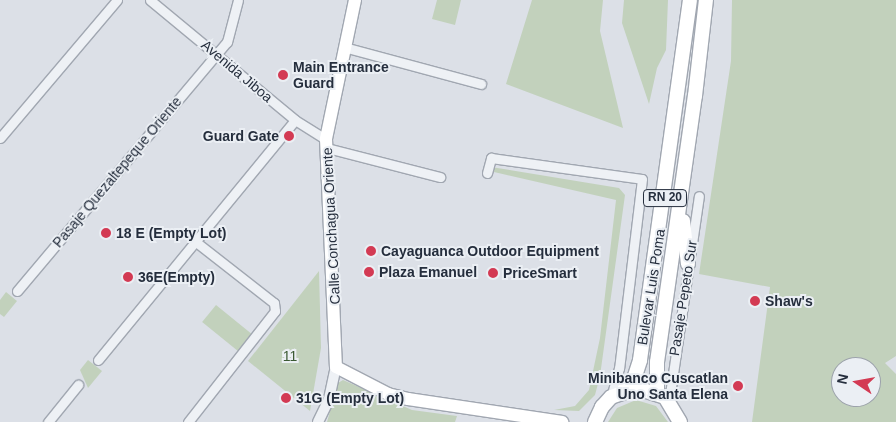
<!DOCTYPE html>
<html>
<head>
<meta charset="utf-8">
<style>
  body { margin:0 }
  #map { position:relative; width:896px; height:422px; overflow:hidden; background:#dce0e7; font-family:Helvetica,sans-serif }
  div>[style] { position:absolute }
  .green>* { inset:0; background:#c2d1bc; transform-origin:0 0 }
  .roads { filter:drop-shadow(1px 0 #a1a7b1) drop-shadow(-1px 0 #a1a7b1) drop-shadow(0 1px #a1a7b1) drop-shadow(0 -1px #a1a7b1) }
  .minor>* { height:9px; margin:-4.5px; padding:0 4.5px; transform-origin:4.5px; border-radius:4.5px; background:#eef1f5 }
  .tertiary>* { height:10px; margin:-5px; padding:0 5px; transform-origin:5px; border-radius:5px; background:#eef1f5 }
  .secondary>* { height:12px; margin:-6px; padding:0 6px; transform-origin:6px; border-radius:6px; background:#fff }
  .trunk>* { height:14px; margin:-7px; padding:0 7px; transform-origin:7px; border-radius:7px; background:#fff }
  .dots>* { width:14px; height:14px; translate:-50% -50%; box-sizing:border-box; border:2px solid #ebeff4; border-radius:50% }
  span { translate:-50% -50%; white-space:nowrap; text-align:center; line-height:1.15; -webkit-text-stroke:4px #ebeff4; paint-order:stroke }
  .shield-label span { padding:1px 4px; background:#ebeff4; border:1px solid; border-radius:4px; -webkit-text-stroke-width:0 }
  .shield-label { font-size:12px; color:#252e3d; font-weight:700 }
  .poi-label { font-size:14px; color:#252e3d; font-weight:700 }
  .left { translate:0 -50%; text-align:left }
  .right { translate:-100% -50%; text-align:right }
  .street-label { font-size:14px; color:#252e3d }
  .park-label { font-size:14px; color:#3a5932 }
  .north { position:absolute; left:831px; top:357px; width:50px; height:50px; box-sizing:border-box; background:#ebeff4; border:1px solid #9ca2ab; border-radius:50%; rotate:282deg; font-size:14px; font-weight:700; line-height:20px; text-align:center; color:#252e3d }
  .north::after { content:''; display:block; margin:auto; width:18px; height:22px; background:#d33a53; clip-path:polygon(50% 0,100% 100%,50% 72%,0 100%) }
</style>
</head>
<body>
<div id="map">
  <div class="green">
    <i style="clip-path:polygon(437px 0,461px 0,455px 25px,432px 19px)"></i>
    <i style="clip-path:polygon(532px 0,603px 0,600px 31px,623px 128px,506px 84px)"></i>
    <i style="clip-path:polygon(624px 0,668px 0,666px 50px,657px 68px,649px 104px,622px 23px)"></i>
    <i style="clip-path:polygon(evenodd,732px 0,896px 0,896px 356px,885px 363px,896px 374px,896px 422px,752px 422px,770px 287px,699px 274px,731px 61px,732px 0,841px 367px,871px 367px,871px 397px,841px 397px,841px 367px)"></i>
    <i style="clip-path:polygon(491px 167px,619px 188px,625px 195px,600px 376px,595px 395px,579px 411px,554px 410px,575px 406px,589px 390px,600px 338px,616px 200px,494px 172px)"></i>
    <i style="clip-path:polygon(319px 271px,321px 348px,310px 411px,248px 361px)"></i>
    <i style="clip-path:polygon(6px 292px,17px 301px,4px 317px,0 314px,0 300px)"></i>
    <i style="left:216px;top:305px;width:46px;height:22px;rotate:39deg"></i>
    <i style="clip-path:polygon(88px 360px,102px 371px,88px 388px,80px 370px)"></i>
    <i style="clip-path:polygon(343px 380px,412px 410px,457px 416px,455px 422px,327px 422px,338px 383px)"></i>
    <i style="clip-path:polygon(636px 400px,656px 406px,668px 422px,608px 422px,617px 408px)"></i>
  </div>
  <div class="roads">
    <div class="minor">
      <i style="left:150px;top:0;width:188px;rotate:39.6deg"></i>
      <i style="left:295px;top:120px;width:36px;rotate:32deg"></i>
      <i style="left:344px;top:47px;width:142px;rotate:15.1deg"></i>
      <i style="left:0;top:138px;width:181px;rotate:-49.7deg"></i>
      <i style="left:327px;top:148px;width:117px;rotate:14.4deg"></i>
      <i style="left:487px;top:173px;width:16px;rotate:-75deg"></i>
      <i style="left:491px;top:158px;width:152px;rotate:7.9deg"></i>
      <i style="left:642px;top:179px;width:190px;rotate:96.9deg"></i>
      <i style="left:619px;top:368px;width:30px;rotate:105deg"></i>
      <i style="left:17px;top:291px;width:326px;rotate:-49.9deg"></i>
      <i style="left:227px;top:42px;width:43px;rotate:-75.3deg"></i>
      <i style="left:98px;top:360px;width:310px;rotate:-50.6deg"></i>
      <i style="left:669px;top:401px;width:207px;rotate:-81.7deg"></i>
      <i style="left:48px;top:422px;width:48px;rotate:-51deg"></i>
      <i style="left:188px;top:422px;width:141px;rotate:-51.9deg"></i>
      <i style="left:275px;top:311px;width:8px;rotate:-97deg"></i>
      <i style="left:274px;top:303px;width:99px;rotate:-142deg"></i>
    </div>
    <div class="tertiary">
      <i style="left:318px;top:422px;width:25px;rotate:-64deg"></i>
      <i style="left:329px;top:399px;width:33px;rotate:-78deg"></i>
    </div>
    <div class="secondary">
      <i style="left:355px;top:0;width:142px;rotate:101.8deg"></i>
      <i style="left:326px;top:139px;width:228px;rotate:87.5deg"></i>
      <i style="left:336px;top:367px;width:59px;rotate:27.4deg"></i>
      <i style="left:388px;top:394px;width:21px;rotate:14deg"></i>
      <i style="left:408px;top:399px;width:156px;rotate:8.5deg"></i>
    </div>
    <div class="trunk">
      <i style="left:683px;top:221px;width:43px;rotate:83.4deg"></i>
      <i style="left:624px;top:390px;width:15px;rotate:-48deg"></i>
      <i style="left:634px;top:379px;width:20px;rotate:-72deg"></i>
      <i style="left:640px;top:360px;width:363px;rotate:-82.1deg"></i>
      <i style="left:657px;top:392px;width:30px;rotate:-90deg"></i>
      <i style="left:657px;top:362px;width:269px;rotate:-81.9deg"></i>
      <i style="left:695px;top:96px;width:97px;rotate:-83.5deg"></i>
      <i style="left:595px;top:422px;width:17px;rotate:-65deg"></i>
      <i style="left:602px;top:407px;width:13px;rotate:-48deg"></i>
      <i style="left:611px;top:397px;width:28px;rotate:-19deg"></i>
      <i style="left:637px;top:388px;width:29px;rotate:18deg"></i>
      <i style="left:665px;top:397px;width:29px;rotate:59deg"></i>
    </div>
  </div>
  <div class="dots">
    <i style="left:283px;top:75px;background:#d33a53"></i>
    <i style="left:289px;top:136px;background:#d33a53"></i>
    <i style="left:106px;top:233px;background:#d33a53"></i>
    <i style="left:371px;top:251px;background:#d33a53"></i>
    <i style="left:369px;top:272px;background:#d33a53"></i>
    <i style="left:493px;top:273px;background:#d33a53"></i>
    <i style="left:128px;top:277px;background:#d33a53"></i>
    <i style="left:755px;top:301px;background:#d33a53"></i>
    <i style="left:738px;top:386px;background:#d33a53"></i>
    <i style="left:286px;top:398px;background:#d33a53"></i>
  </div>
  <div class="shield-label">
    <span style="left:665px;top:198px">RN 20</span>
  </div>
  <div class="poi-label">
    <span class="left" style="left:293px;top:75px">Main Entrance<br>Guard</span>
    <span class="right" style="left:279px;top:136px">Guard Gate</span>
    <span class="left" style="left:116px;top:233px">18 E (Empty Lot)</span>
    <span class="left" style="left:381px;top:251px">Cayaguanca Outdoor Equipment</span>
    <span class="left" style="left:379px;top:272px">Plaza Emanuel</span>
    <span class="left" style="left:503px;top:273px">PriceSmart</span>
    <span class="left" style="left:138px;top:277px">36E(Empty)</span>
    <span class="left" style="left:765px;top:301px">Shaw's</span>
    <span class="right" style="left:728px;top:386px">Minibanco Cuscatlan<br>Uno Santa Elena</span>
    <span class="left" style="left:296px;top:398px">31G (Empty Lot)</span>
  </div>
  <div class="street-label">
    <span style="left:237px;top:71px;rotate:40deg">Avenida Jiboa</span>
    <span style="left:117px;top:172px;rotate:-50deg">Pasaje Quezaltepeque Oriente</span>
    <span style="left:331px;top:226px;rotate:-93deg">Calle Conchagua Oriente</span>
    <span style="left:651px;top:287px;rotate:-81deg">Bulevar Luis Poma</span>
    <span style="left:683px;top:298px;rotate:-81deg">Pasaje Pepeto Sur</span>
  </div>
  <div class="park-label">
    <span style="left:290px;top:356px">11</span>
  </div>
  <div class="north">N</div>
</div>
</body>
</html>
